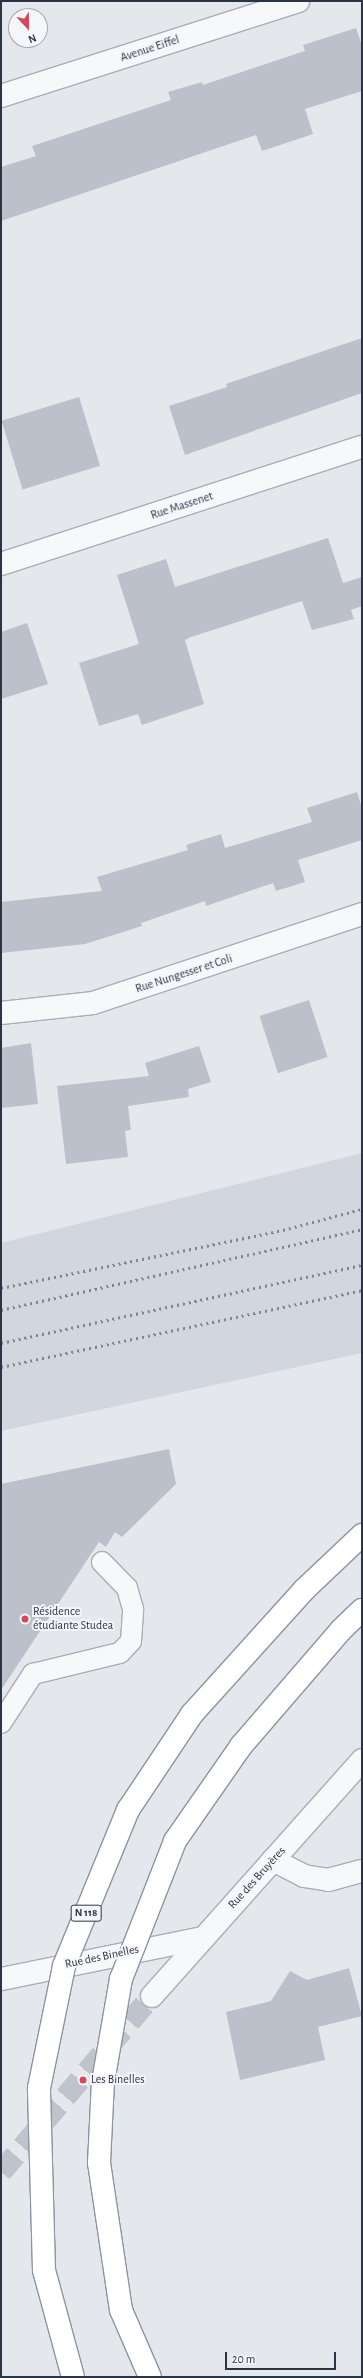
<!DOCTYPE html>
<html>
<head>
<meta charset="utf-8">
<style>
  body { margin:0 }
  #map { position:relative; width:363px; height:2378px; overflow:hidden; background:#e4e7ec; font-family:"Alegreya Sans",sans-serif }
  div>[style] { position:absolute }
  .built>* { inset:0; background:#d2d6de }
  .building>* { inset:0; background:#bbc0ca; transform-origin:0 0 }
  .tertiary-tunnel>* { height:22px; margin-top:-11px; transform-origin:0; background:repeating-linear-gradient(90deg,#bfc3cb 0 22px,transparent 0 33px) }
  .roads { filter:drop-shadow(1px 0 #a9aeb7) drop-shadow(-1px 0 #a9aeb7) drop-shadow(0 1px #a9aeb7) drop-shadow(0 -1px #a9aeb7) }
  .service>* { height:20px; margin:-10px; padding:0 10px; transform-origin:10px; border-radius:10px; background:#f7f8fa }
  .minor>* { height:22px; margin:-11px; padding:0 11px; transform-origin:11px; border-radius:11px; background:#f7f8fa }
  .tertiary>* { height:22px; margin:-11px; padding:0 11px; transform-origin:11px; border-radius:11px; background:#f7f8fa }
  .rail>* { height:3px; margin-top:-1.5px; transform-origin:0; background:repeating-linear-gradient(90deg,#7d8696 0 2px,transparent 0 6px) }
  .bridges { filter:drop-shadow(1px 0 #8b94a3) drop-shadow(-1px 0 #8b94a3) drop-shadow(0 1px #8b94a3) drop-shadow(0 -1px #8b94a3) }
  .trunk-bridge>* { height:22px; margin:-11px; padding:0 11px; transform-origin:11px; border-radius:11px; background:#fff }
  .dots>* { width:11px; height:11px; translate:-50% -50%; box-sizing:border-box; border:2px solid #f4f6f9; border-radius:50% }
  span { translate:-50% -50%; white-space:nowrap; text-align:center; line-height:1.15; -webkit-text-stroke:4px #f4f6f9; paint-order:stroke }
  .shield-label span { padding:1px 3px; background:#f4f6f9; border:1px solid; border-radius:3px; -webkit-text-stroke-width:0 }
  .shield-label { font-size:11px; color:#2b3445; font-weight:700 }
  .street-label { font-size:12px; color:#2b3445 }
  .poi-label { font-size:12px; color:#2b3445 }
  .left { translate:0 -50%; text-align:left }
  .frame { position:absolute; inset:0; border:2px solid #2b3445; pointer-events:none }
  .north { position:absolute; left:8px; top:8px; width:40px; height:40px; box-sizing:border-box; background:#f4f6f9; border:1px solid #a4a8b1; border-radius:50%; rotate:158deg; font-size:11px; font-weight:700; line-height:16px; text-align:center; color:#2b3445 }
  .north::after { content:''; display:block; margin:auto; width:14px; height:18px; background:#d1495b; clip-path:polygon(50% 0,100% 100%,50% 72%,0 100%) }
  .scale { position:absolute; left:225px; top:2352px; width:111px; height:18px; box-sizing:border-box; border:2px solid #2b3445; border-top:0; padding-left:5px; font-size:12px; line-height:14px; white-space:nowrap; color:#2b3445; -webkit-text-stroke:3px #f4f6f9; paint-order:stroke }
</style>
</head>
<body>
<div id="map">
  <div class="built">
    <i style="clip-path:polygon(362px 1153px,362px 1353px,1px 1431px,1px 1243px)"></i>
  </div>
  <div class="building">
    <i style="clip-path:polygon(356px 28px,362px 46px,362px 91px,305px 109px,313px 134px,262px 151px,256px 135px,1px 221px,1px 167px,36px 156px,32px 146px,171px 100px,168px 92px,202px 82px,203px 85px,305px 51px,303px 45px)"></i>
    <i style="clip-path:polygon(362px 338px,362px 393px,185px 455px,169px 406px,227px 387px,226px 384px)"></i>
    <i style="left:79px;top:397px;width:72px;height:81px;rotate:73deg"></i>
    <i style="clip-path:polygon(328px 538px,343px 583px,362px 577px,362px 606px,351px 610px,354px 619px,312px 630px,302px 601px,191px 637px,185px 640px,204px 704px,142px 725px,138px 714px,99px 726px,79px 663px,139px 644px,117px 575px,166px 559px,175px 587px)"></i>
    <i style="clip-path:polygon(27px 623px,48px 684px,1px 699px,1px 632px)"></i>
    <i style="clip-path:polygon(357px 792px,362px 808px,362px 840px,298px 860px,305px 882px,276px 891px,273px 883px,206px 906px,205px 901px,141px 923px,142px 926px,85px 944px,1px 953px,1px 902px,102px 891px,97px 877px,188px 850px,186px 845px,221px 834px,225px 848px,312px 822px,307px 808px)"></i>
    <i style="left:309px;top:1000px;width:60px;height:52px;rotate:72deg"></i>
    <i style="clip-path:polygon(31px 1043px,38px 1104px,1px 1108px,1px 1048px)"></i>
    <i style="clip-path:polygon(199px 1046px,211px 1082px,188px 1089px,189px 1097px,128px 1106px,131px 1130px,125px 1131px,128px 1157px,66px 1164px,57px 1086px,149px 1076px,145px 1063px)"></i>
    <i style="clip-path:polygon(169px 1449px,176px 1484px,122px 1537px,115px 1532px,106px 1547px,99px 1542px,1px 1690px,1px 1484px)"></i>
    <i style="clip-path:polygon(349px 1968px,362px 2016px,318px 2027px,325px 2060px,240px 2080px,226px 2012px,271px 2001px,290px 1971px,307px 1980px)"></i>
  </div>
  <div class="tertiary-tunnel">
    <i style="left:1px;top:2172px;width:232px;rotate:-49.4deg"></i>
  </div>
  <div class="roads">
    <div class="service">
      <i style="left:1px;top:1723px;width:59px;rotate:-56.9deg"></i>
      <i style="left:33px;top:1674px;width:89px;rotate:-13.6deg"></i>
      <i style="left:120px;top:1653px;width:16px;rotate:-47deg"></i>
      <i style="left:131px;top:1641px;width:32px;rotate:-86deg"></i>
      <i style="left:133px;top:1609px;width:22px;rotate:-106deg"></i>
      <i style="left:127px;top:1588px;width:36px;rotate:-134deg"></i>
    </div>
    <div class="minor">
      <i style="left:1px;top:96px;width:312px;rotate:-17.7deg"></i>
      <i style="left:1px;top:564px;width:379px;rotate:-18deg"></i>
      <i style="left:1px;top:1013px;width:93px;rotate:-6.2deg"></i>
      <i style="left:93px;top:1003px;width:283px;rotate:-18.3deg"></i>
      <i style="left:273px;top:1860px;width:35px;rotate:27deg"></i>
      <i style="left:304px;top:1876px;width:24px;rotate:9deg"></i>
      <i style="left:328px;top:1880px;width:35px;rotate:-15deg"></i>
      <i style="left:1px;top:1979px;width:206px;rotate:-11.5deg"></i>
    </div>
    <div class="tertiary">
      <i style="left:152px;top:1996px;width:316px;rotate:-48.3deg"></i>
    </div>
  </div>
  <div class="rail">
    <i style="left:1px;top:1288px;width:288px;rotate:-11.6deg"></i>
    <i style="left:283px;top:1230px;width:82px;rotate:-14.9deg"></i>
    <i style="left:1px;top:1310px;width:370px;rotate:-12.6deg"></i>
    <i style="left:1px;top:1343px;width:369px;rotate:-12.2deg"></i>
    <i style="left:1px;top:1367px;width:369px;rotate:-12deg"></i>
  </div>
  <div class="bridges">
    <div class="trunk-bridge">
      <i style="left:73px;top:2377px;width:111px;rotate:-105.2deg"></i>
      <i style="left:44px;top:2270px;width:182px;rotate:-91.6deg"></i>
      <i style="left:39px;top:2088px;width:125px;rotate:-78.4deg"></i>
      <i style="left:64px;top:1966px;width:169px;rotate:-67.7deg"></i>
      <i style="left:128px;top:1810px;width:115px;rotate:-56.3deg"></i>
      <i style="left:192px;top:1714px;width:167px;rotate:-47.9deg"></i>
      <i style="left:304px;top:1590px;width:80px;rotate:-43.5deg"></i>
      <i style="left:150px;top:2377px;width:73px;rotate:-113.4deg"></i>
      <i style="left:121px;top:2310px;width:149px;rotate:-98.5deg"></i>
      <i style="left:99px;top:2163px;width:81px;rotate:-87.2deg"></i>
      <i style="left:103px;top:2082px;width:105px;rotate:-80.1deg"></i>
      <i style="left:121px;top:1979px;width:148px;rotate:-68.6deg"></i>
      <i style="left:175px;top:1841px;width:116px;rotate:-55.2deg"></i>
      <i style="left:241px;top:1746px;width:153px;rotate:-49.2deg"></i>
      <i style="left:341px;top:1630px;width:29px;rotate:-44deg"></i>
    </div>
  </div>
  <div class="dots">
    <i style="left:25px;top:1619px;background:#d1495b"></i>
    <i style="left:83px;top:2080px;background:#d1495b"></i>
  </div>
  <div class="shield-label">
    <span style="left:86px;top:1913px">N 118</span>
  </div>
  <div class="street-label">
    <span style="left:150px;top:49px;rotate:-18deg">Avenue Eiffel</span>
    <span style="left:182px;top:506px;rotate:-18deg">Rue Massenet</span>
    <span style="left:184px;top:974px;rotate:-18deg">Rue Nungesser et Coli</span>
    <span style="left:257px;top:1878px;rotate:-48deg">Rue des Bruyères</span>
    <span style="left:102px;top:1957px;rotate:-12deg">Rue des Binelles</span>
  </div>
  <div class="poi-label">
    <span class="left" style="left:33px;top:1619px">Résidence<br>étudiante Studea</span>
    <span class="left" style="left:91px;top:2080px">Les Binelles</span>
  </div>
  <div class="frame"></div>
  <div class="north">N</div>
  <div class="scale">20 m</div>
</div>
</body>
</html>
